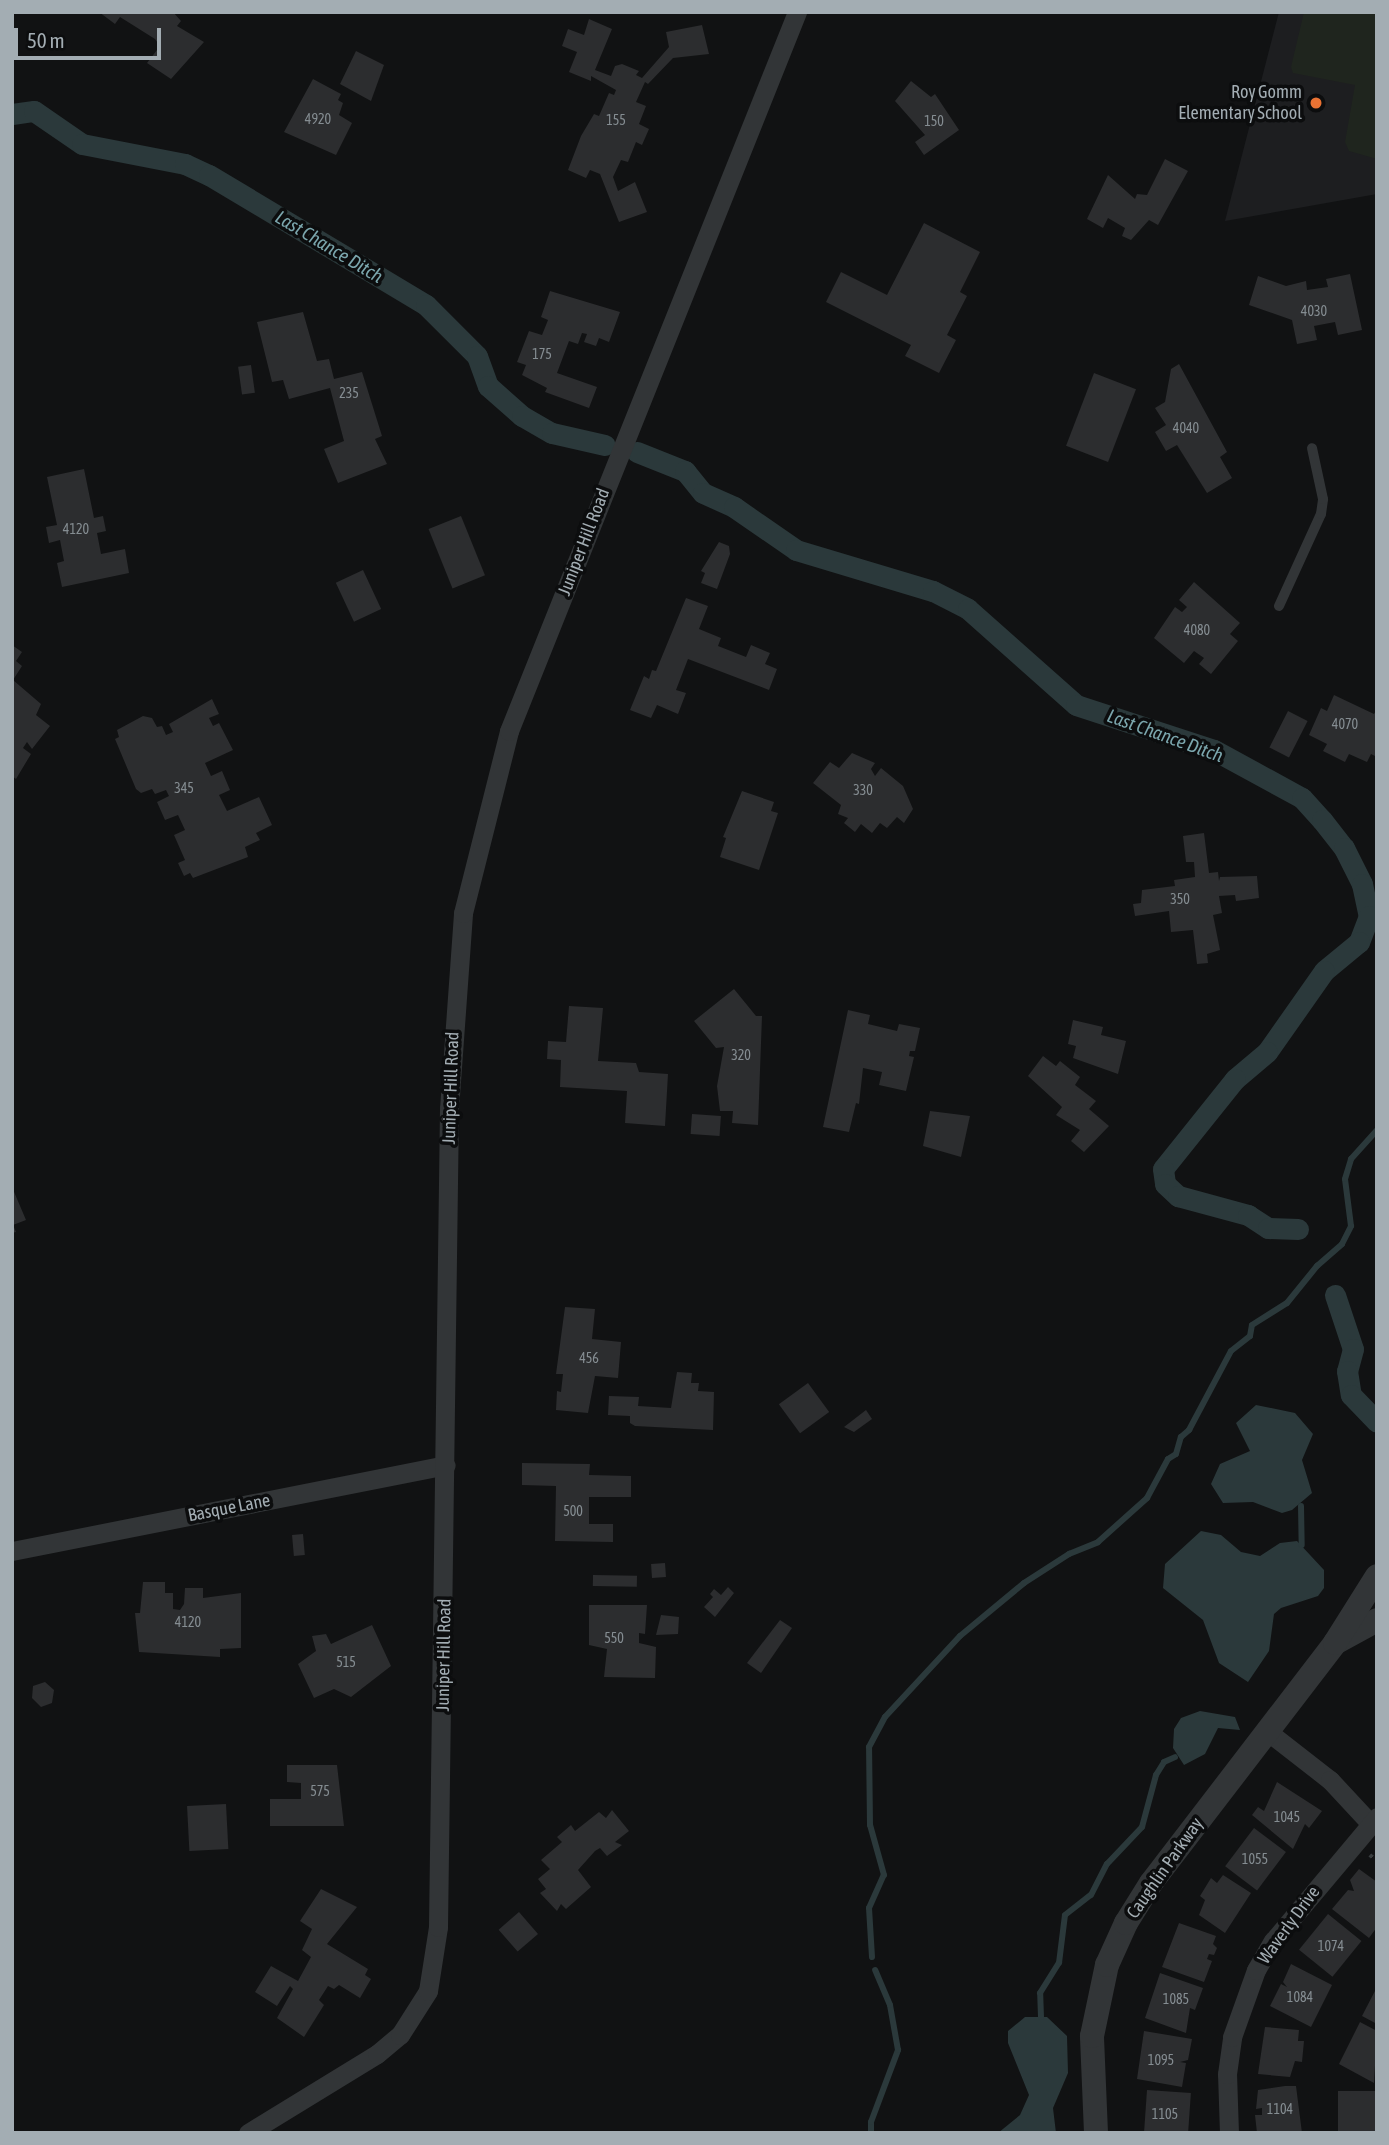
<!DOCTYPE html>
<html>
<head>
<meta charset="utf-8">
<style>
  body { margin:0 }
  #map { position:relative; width:1389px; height:2145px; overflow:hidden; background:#111213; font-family:"Asap Condensed",sans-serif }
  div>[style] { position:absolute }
  .built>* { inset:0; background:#1d1e20 }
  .green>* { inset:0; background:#1f251e }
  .water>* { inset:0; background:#2b393b }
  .stream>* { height:6px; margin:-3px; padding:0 3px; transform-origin:3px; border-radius:3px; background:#2b393b }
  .canal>* { height:21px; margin:-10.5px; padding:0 10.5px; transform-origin:10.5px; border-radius:10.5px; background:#2b393b }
  .building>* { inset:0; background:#2c2d2f; transform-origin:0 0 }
  .path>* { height:3.5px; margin-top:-1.75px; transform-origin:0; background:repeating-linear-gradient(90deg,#383c3e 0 3.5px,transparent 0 8.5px) }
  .service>* { height:10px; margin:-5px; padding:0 5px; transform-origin:5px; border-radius:5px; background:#323537 }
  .minor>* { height:19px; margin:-9.5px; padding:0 9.5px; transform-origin:9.5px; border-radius:9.5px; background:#323537 }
  .tertiary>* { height:24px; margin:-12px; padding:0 12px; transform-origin:12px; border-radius:12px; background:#323537 }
  .dots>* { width:19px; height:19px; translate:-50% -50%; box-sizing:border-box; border:4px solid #0c0d0e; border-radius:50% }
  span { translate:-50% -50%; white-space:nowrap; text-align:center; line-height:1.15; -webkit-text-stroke:7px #0c0d0e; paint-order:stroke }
  .number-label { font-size:14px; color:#858d92 }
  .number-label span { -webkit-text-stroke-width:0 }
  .poi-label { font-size:18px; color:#a3adb3 }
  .right { translate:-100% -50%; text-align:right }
  .street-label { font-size:18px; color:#a3adb3 }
  .water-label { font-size:19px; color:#7ba6ad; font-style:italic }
  .frame { position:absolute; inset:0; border:14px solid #a3adb3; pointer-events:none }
  .scale { position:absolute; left:14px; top:28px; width:147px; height:32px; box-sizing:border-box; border:4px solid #a3adb3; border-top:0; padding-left:9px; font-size:21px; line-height:24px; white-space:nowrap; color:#a3adb3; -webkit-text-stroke:5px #0c0d0e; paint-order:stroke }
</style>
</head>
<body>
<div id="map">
  <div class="built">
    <i style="clip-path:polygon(1279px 12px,1377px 12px,1377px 194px,1225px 221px)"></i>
  </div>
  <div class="green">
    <i style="clip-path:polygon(1304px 12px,1377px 12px,1377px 159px,1349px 151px,1345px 142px,1355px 85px,1293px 73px,1291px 67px)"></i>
  </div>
  <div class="water">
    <i style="clip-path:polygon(1256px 1405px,1295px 1413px,1313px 1434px,1302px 1460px,1312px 1493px,1292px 1510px,1282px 1513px,1253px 1502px,1223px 1503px,1211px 1484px,1220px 1464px,1250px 1451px,1236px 1423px)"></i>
    <i style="clip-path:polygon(1201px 1531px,1221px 1535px,1241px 1552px,1260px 1556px,1280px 1543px,1297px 1541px,1324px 1570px,1324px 1588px,1318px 1596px,1281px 1608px,1274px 1614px,1269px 1651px,1248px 1682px,1219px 1663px,1203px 1620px,1163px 1588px,1165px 1564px)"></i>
    <i style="clip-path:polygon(1200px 1711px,1235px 1717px,1240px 1730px,1218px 1728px,1205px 1754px,1184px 1765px,1173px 1748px,1174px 1729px,1181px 1718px)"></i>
    <i style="clip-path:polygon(1025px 2017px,1047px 2017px,1067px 2036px,1068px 2073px,1053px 2108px,1056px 2133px,998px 2133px,1020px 2115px,1029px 2095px,1008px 2043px,1008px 2031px)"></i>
  </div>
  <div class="stream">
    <i style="left:1301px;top:1506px;width:39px;rotate:89deg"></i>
    <i style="left:872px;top:1957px;width:49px;rotate:-93.5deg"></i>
    <i style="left:869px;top:1908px;width:36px;rotate:-66deg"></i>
    <i style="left:884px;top:1875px;width:52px;rotate:-105.6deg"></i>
    <i style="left:870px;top:1825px;width:78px;rotate:-90.7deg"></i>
    <i style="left:869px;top:1747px;width:34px;rotate:-62deg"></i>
    <i style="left:885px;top:1717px;width:110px;rotate:-47.2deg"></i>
    <i style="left:960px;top:1636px;width:83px;rotate:-39.6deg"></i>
    <i style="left:1024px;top:1583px;width:54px;rotate:-32.8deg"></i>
    <i style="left:1069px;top:1554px;width:31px;rotate:-22deg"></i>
    <i style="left:1098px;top:1542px;width:66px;rotate:-41.9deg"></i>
    <i style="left:1147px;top:1498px;width:44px;rotate:-61.7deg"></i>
    <i style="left:1168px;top:1459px;width:9px;rotate:-32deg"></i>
    <i style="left:1176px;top:1454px;width:18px;rotate:-74deg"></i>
    <i style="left:1181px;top:1437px;width:11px;rotate:-41deg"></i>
    <i style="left:1189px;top:1430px;width:89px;rotate:-62deg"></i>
    <i style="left:1231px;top:1351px;width:24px;rotate:-38deg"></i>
    <i style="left:1250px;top:1336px;width:11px;rotate:-80deg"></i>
    <i style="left:1252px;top:1325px;width:41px;rotate:-32.2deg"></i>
    <i style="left:1287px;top:1303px;width:48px;rotate:-51deg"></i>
    <i style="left:1317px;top:1266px;width:33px;rotate:-41deg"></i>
    <i style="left:1342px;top:1244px;width:20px;rotate:-63deg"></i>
    <i style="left:1351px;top:1226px;width:47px;rotate:-97.3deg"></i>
    <i style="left:1345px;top:1179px;width:21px;rotate:-73deg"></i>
    <i style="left:1351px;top:1159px;width:39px;rotate:-48deg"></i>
    <i style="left:1041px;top:2017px;width:24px;rotate:-92deg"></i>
    <i style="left:1040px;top:1993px;width:36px;rotate:-58deg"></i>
    <i style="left:1059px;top:1963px;width:48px;rotate:-82.9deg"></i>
    <i style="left:1065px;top:1915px;width:33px;rotate:-38deg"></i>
    <i style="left:1091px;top:1895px;width:35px;rotate:-63deg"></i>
    <i style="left:1107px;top:1864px;width:51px;rotate:-46.6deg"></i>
    <i style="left:1142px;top:1827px;width:54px;rotate:-74.9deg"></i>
    <i style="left:1156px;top:1775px;width:15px;rotate:-58deg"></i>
    <i style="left:1164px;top:1762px;width:12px;rotate:-24deg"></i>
    <i style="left:871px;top:2133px;width:11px;rotate:-90deg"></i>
    <i style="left:871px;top:2122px;width:77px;rotate:-69.4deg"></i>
    <i style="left:898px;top:2050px;width:46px;rotate:-100.1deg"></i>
    <i style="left:890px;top:2005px;width:38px;rotate:-113deg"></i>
  </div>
  <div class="canal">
    <i style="left:12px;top:114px;width:22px;rotate:-8deg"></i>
    <i style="left:34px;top:111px;width:58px;rotate:34.5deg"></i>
    <i style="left:82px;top:144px;width:105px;rotate:11deg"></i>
    <i style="left:185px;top:164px;width:26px;rotate:25deg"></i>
    <i style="left:209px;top:175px;width:253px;rotate:30.9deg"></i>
    <i style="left:426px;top:305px;width:72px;rotate:45deg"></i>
    <i style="left:477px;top:356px;width:32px;rotate:70deg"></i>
    <i style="left:488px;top:386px;width:45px;rotate:41.4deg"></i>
    <i style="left:522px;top:416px;width:34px;rotate:30deg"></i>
    <i style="left:552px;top:433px;width:54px;rotate:12.8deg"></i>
    <i style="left:637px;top:452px;width:52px;rotate:21.6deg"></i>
    <i style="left:685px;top:471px;width:28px;rotate:51deg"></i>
    <i style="left:703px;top:493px;width:34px;rotate:24deg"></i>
    <i style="left:734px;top:507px;width:75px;rotate:34.7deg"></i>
    <i style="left:796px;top:550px;width:143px;rotate:16.7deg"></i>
    <i style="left:933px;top:591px;width:39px;rotate:27deg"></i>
    <i style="left:968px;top:609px;width:144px;rotate:41.6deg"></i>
    <i style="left:1076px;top:705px;width:145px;rotate:18.1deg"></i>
    <i style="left:1214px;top:750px;width:100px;rotate:28.6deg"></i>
    <i style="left:1302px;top:798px;width:30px;rotate:48deg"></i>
    <i style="left:1322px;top:820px;width:36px;rotate:52deg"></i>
    <i style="left:1344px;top:848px;width:40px;rotate:63.4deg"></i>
    <i style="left:1362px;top:884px;width:33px;rotate:78deg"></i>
    <i style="left:1369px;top:916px;width:28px;rotate:111deg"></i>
    <i style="left:1359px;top:942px;width:45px;rotate:140.4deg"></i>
    <i style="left:1324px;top:971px;width:99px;rotate:125.1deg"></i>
    <i style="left:1267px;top:1052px;width:42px;rotate:139.8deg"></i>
    <i style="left:1235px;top:1079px;width:115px;rotate:128.7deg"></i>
    <i style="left:1163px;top:1169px;width:15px;rotate:82deg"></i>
    <i style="left:1165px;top:1184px;width:18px;rotate:43deg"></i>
    <i style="left:1178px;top:1196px;width:73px;rotate:15.2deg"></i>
    <i style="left:1248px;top:1215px;width:24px;rotate:33deg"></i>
    <i style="left:1268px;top:1228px;width:30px;rotate:2deg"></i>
    <i style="left:1335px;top:1295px;width:57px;rotate:71.6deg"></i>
    <i style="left:1353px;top:1349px;width:23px;rotate:105deg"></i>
    <i style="left:1347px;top:1371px;width:24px;rotate:81deg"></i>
    <i style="left:1351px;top:1395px;width:37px;rotate:46deg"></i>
  </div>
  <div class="building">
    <i style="clip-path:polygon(99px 12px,173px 12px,181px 21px,177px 26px,204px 42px,171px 79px,147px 63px,160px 46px,155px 39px,120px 17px,115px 24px)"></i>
    <i style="clip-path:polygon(589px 19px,612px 29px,595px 70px,611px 76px,615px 66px,622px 64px,639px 71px,636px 75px,642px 78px,669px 47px,666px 32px,702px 25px,709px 54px,673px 58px,648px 84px,645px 82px,636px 102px,646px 106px,639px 124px,649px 129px,642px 145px,636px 142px,628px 162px,621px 160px,613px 177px,618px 191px,635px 182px,647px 212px,619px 222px,600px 174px,590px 170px,586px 178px,568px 170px,581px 136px,594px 114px,599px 116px,609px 93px,614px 95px,616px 90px,591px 76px,591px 81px,569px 72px,577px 52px,562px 46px,568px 29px,584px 35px)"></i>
    <i style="clip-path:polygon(356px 51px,384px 65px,371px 101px,340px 84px)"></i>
    <i style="clip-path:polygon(313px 79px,341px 94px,338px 100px,343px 103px,339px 115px,352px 123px,336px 155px,284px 132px)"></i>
    <i style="clip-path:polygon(911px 81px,931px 97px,935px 94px,959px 130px,924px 155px,915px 142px,925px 135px,895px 101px)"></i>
    <i style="clip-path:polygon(1165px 159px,1188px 171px,1158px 225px,1149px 220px,1131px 240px,1122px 236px,1125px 228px,1108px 218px,1103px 228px,1087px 219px,1108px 175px,1135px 199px,1137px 194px,1147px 195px)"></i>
    <i style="clip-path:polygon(924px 223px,980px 252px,960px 292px,967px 296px,947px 335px,956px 340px,939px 373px,905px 356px,911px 345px,826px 302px,841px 272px,887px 295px)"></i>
    <i style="clip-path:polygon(1350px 274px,1362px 330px,1338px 335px,1335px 322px,1314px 326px,1317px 340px,1297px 344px,1292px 320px,1249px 305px,1258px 276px,1286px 286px,1306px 281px,1307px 290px,1328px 287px,1326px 279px)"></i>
    <i style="clip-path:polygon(550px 291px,620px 312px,609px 342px,599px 338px,596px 346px,584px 342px,587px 334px,582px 333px,578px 344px,569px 341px,557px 373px,597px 387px,589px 408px,545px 392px,547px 388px,522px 375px,526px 365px,517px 362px,529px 331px,542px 335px,548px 320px,541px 317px)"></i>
    <i style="clip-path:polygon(303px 312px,317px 361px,329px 359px,334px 379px,362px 372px,382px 436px,375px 439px,387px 464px,338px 483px,324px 449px,344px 441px,330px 388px,289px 399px,283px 380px,272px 382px,257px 322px)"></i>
    <i style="clip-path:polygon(1179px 364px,1227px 452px,1220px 457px,1232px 478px,1207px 493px,1177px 445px,1166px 451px,1155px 432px,1166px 425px,1155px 408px,1165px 402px,1171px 369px)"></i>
    <i style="left:251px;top:365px;width:28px;height:13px;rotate:82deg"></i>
    <i style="left:1094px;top:373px;width:45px;height:78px;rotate:21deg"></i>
    <i style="clip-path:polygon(84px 469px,94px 518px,103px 516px,106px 531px,97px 533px,101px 554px,125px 549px,129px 573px,62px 587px,57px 563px,64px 561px,60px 540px,49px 543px,46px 527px,57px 525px,47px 477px)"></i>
    <i style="left:461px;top:516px;width:64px;height:35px;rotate:68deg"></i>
    <i style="clip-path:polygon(719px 542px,729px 546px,730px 554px,717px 589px,701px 583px,705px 573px,701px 571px)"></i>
    <i style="left:363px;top:570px;width:43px;height:30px;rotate:65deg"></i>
    <i style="clip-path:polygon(1194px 582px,1240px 623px,1230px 634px,1238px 641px,1211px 674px,1199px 664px,1204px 658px,1194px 651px,1184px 663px,1154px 638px,1175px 607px,1182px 612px,1187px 607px,1179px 600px)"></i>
    <i style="clip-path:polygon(686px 598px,708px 606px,699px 629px,721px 638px,718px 646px,746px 657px,751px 645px,770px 653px,765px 664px,777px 669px,769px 690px,688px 659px,676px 690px,686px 693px,678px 714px,657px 705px,651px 718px,630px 710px,644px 676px,649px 679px,652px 670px,656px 671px)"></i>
    <i style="clip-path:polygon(12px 645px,22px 652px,16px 661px,22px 666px,13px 680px,41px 704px,36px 715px,50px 726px,32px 749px,27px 742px,23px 748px,31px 754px,16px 779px,12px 776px)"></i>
    <i style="clip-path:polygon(1334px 695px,1374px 714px,1377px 709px,1377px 757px,1371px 754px,1367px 762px,1349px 754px,1345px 762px,1323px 751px,1327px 744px,1309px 735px,1321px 708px,1327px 711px)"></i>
    <i style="clip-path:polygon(212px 699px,219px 714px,209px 718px,213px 726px,219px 723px,233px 750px,205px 763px,211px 776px,222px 771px,230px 790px,219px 795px,227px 811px,259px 797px,272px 825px,256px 833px,260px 840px,245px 847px,248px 857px,193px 878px,190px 873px,184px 876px,178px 863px,185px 860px,174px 835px,185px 830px,178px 815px,165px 820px,157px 802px,169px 796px,166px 790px,155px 794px,152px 789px,141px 793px,136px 789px,115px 739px,119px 737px,117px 730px,143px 716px,152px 718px,157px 727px,162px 726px,166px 735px,173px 732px,169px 724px)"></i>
    <i style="left:1288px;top:711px;width:22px;height:41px;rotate:27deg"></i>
    <i style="clip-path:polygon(852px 753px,875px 763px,871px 769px,875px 776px,881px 768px,903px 786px,913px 809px,904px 823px,897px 817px,887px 828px,880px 823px,872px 833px,861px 824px,855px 832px,844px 823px,848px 818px,838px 814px,841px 805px,813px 783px,830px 762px,839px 768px)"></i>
    <i style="clip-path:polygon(742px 791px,774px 802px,771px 811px,778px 813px,759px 870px,720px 857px,726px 838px,723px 837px)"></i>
    <i style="clip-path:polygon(1204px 833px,1209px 873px,1218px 872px,1219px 881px,1220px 877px,1257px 876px,1259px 898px,1236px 901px,1235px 895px,1219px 896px,1222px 913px,1213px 915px,1220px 950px,1207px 954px,1208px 963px,1197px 964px,1193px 930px,1171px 932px,1169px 911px,1135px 916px,1133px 904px,1141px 903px,1142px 890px,1175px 886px,1174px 880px,1195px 877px,1194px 862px,1186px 862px,1183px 836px)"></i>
    <i style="clip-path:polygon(734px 989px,756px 1016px,762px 1016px,758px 1125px,732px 1123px,733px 1111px,720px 1111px,717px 1086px,724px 1047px,716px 1048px,694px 1021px)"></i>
    <i style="clip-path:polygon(569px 1006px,603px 1008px,598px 1061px,636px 1063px,639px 1072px,668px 1074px,665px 1126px,625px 1123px,627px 1091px,560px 1087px,561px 1060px,547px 1059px,548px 1041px,566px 1042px)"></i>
    <i style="clip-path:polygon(848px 1010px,870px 1015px,868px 1024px,897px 1031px,899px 1024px,920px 1028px,915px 1051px,910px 1051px,909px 1056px,914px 1057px,906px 1091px,879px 1085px,882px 1072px,863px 1068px,859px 1104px,856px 1103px,849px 1132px,823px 1127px)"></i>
    <i style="clip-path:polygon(1073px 1020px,1103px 1027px,1101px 1035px,1126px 1041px,1118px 1074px,1073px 1058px,1076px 1046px,1068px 1044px)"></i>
    <i style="clip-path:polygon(1043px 1056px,1056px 1066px,1060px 1061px,1080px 1077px,1075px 1085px,1096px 1101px,1089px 1109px,1109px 1126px,1084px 1152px,1071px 1141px,1080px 1130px,1056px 1115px,1062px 1107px,1028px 1076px)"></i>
    <i style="clip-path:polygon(930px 1111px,970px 1116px,961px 1157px,923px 1146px)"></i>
    <i style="left:692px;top:1114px;width:29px;height:20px;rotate:4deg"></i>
    <i style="clip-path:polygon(12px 1187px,26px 1220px,13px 1225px,16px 1232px,12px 1233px)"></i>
    <i style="clip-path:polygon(565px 1307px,595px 1309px,592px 1339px,621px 1342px,618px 1378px,595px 1376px,588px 1413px,556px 1410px,557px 1391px,561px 1392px,563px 1374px,556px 1374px)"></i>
    <i style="clip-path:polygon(677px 1372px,692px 1373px,691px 1383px,699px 1383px,698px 1391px,714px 1392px,713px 1430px,635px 1426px,630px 1423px,630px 1416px,608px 1415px,609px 1396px,639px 1397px,638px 1406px,671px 1408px)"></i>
    <i style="left:808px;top:1383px;width:36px;height:36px;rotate:54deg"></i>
    <i style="clip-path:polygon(866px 1410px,872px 1419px,854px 1432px,844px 1427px)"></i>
    <i style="clip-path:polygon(522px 1463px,590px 1464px,589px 1475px,631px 1476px,631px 1497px,589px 1497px,589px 1524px,613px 1524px,613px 1542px,555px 1541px,556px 1486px,522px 1485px)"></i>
    <i style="left:303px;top:1534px;width:21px;height:11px;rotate:85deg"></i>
    <i style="left:665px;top:1563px;width:14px;height:14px;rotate:86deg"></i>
    <i style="left:593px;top:1575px;width:44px;height:11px;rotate:1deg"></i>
    <i style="clip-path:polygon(143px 1582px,165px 1582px,165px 1593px,173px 1593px,173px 1609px,180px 1610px,184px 1604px,185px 1588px,203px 1588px,203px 1598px,241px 1593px,241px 1648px,220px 1649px,220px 1657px,139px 1652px,135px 1613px,140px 1613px)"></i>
    <i style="clip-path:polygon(728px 1587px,734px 1593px,715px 1617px,704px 1607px,713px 1597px,710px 1594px,714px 1589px,721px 1595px)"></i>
    <i style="clip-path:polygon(589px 1605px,647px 1605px,645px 1634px,639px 1633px,639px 1643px,656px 1647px,655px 1678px,604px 1677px,607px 1649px,589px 1645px)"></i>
    <i style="clip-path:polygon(661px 1615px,679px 1617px,678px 1634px,656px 1635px)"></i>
    <i style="clip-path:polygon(780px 1620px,792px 1628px,761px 1673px,747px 1663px)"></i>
    <i style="clip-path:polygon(372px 1625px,391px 1666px,351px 1697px,334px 1689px,314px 1698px,298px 1664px,316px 1651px,312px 1636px,326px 1634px,331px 1644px)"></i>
    <i style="clip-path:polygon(45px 1682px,54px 1690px,52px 1703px,41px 1707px,32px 1698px,33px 1686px)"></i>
    <i style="clip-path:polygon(287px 1765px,337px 1765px,344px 1826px,270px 1826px,270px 1799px,301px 1799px,301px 1783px,287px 1782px)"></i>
    <i style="clip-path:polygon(1277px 1782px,1322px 1811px,1309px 1828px,1305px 1824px,1293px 1849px,1252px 1815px,1258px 1807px,1264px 1811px)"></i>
    <i style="left:226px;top:1804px;width:45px;height:39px;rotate:87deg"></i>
    <i style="clip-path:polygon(612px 1810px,629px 1831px,615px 1842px,622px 1845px,607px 1856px,600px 1848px,595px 1851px,578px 1870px,591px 1887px,566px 1909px,561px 1904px,557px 1911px,540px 1893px,546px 1889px,538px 1879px,550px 1869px,541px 1860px,562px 1842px,557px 1837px,571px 1825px,575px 1831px,599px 1812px,606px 1818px)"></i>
    <i style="left:1254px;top:1828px;width:40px;height:48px;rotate:37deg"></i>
    <i style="clip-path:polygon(1359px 1869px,1377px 1882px,1377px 1927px,1369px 1938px,1332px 1909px,1348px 1890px,1354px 1891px,1350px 1880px)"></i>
    <i style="clip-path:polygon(1223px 1875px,1251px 1893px,1225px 1933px,1199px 1915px,1205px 1900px,1200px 1896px,1211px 1878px,1217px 1883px)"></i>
    <i style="clip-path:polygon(321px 1889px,357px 1907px,327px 1944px,368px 1969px,365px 1975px,371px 1979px,360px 1998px,339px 1985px,334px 1989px,328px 1986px,319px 2000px,324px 2005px,304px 2037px,277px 2018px,293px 1989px,290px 1986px,277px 2006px,255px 1992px,271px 1966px,298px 1981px,311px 1957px,302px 1950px,312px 1929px,300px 1921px)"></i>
    <i style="left:519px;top:1912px;width:29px;height:27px;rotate:49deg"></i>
    <i style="left:1328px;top:1914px;width:43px;height:46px;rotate:39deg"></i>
    <i style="clip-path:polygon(1179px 1923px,1216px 1936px,1213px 1944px,1217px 1948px,1214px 1955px,1209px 1954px,1207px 1959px,1212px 1961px,1204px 1982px,1162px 1967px)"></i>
    <i style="clip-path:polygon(1291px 1964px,1332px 1985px,1311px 2027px,1270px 2006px,1281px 1984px,1287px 1987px,1283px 1982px)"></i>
    <i style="clip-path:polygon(1160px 1973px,1203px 1988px,1195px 2010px,1190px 2008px,1186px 2033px,1145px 2018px)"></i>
    <i style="clip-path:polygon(1377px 1987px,1377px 2024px,1362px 2016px)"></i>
    <i style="clip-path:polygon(1360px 2022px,1377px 2031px,1374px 2083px,1339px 2064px)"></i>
    <i style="clip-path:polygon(1265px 2027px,1299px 2030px,1298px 2041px,1304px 2041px,1302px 2062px,1295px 2061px,1290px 2077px,1258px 2074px)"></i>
    <i style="clip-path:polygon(1144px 2031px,1192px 2039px,1188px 2060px,1180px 2062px,1186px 2063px,1182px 2087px,1137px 2079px)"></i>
    <i style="clip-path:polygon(1285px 2086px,1296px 2086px,1302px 2133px,1257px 2133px,1255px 2115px,1262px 2115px,1262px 2108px,1256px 2109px,1258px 2090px)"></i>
    <i style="left:1147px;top:2090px;width:44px;height:43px;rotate:4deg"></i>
    <i style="left:1377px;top:2091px;width:42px;height:39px;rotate:90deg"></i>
  </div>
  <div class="path">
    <i style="left:1370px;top:1855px;width:9px;rotate:41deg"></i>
  </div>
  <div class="service">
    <i style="left:1279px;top:606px;width:101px;rotate:-65.5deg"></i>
    <i style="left:1321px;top:514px;width:15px;rotate:-82deg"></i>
    <i style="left:1323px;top:499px;width:52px;rotate:-102.2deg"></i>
  </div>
  <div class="minor">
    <i style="left:12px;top:1551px;width:442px;rotate:-11.2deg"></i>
    <i style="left:1267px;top:1731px;width:80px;rotate:37.9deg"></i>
    <i style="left:1330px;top:1780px;width:59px;rotate:47.1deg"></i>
    <i style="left:248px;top:2133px;width:151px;rotate:-31.5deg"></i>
    <i style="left:377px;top:2054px;width:30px;rotate:-40deg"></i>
    <i style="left:400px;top:2035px;width:52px;rotate:-57.5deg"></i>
    <i style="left:428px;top:1991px;width:65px;rotate:-81.1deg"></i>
    <i style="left:438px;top:1927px;width:818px;rotate:-89.23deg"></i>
    <i style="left:449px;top:1109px;width:196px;rotate:-85.9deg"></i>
    <i style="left:463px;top:913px;width:188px;rotate:-75.8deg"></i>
    <i style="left:509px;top:731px;width:775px;rotate:-68.17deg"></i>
    <i style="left:1229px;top:2133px;width:59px;rotate:-91.9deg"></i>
    <i style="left:1227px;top:2074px;width:37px;rotate:-82deg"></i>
    <i style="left:1232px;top:2037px;width:71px;rotate:-70.3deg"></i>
    <i style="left:1256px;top:1970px;width:34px;rotate:-60deg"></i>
    <i style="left:1273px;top:1941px;width:162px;rotate:-50deg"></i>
  </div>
  <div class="tertiary">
    <i style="left:1335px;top:1643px;width:48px;rotate:-28.7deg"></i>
    <i style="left:1096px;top:2133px;width:97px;rotate:-92.4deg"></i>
    <i style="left:1092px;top:2036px;width:73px;rotate:-78.1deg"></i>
    <i style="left:1107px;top:1965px;width:46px;rotate:-65.7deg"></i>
    <i style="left:1126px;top:1923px;width:47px;rotate:-58deg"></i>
    <i style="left:1151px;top:1883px;width:302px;rotate:-52.5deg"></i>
    <i style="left:1335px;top:1643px;width:79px;rotate:-57.9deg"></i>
  </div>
  <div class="dots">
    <i style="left:1316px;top:103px;background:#e97233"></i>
  </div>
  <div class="number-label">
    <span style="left:318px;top:119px">4920</span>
    <span style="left:616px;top:120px">155</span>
    <span style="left:934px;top:121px">150</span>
    <span style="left:1314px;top:311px">4030</span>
    <span style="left:542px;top:354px">175</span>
    <span style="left:349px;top:393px">235</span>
    <span style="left:1186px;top:428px">4040</span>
    <span style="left:76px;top:529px">4120</span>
    <span style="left:1197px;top:630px">4080</span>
    <span style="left:1345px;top:724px">4070</span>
    <span style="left:184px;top:788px">345</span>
    <span style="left:863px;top:790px">330</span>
    <span style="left:1180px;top:899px">350</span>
    <span style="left:741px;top:1055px">320</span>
    <span style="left:589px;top:1358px">456</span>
    <span style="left:573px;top:1511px">500</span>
    <span style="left:188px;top:1622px">4120</span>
    <span style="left:614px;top:1638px">550</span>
    <span style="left:346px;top:1662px">515</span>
    <span style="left:320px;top:1791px">575</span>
    <span style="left:1287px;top:1817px">1045</span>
    <span style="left:1255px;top:1859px">1055</span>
    <span style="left:1331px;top:1946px">1074</span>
    <span style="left:1300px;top:1997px">1084</span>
    <span style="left:1176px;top:1999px">1085</span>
    <span style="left:1161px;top:2060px">1095</span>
    <span style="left:1280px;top:2109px">1104</span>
    <span style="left:1165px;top:2114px">1105</span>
  </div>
  <div class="poi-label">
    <span class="right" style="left:1302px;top:103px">Roy Gomm<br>Elementary School</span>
  </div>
  <div class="street-label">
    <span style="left:584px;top:542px;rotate:-69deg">Juniper Hill Road</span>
    <span style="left:451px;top:1088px;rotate:-88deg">Juniper Hill Road</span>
    <span style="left:229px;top:1508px;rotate:-11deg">Basque Lane</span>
    <span style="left:444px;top:1655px;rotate:-89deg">Juniper Hill Road</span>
    <span style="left:1165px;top:1868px;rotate:-55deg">Caughlin Parkway</span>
    <span style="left:1289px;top:1925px;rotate:-54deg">Waverly Drive</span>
  </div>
  <div class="water-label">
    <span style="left:329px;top:247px;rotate:31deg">Last Chance Ditch</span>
    <span style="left:1165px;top:736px;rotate:20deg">Last Chance Ditch</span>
  </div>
  <div class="frame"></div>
  <div class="scale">50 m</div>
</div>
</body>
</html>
